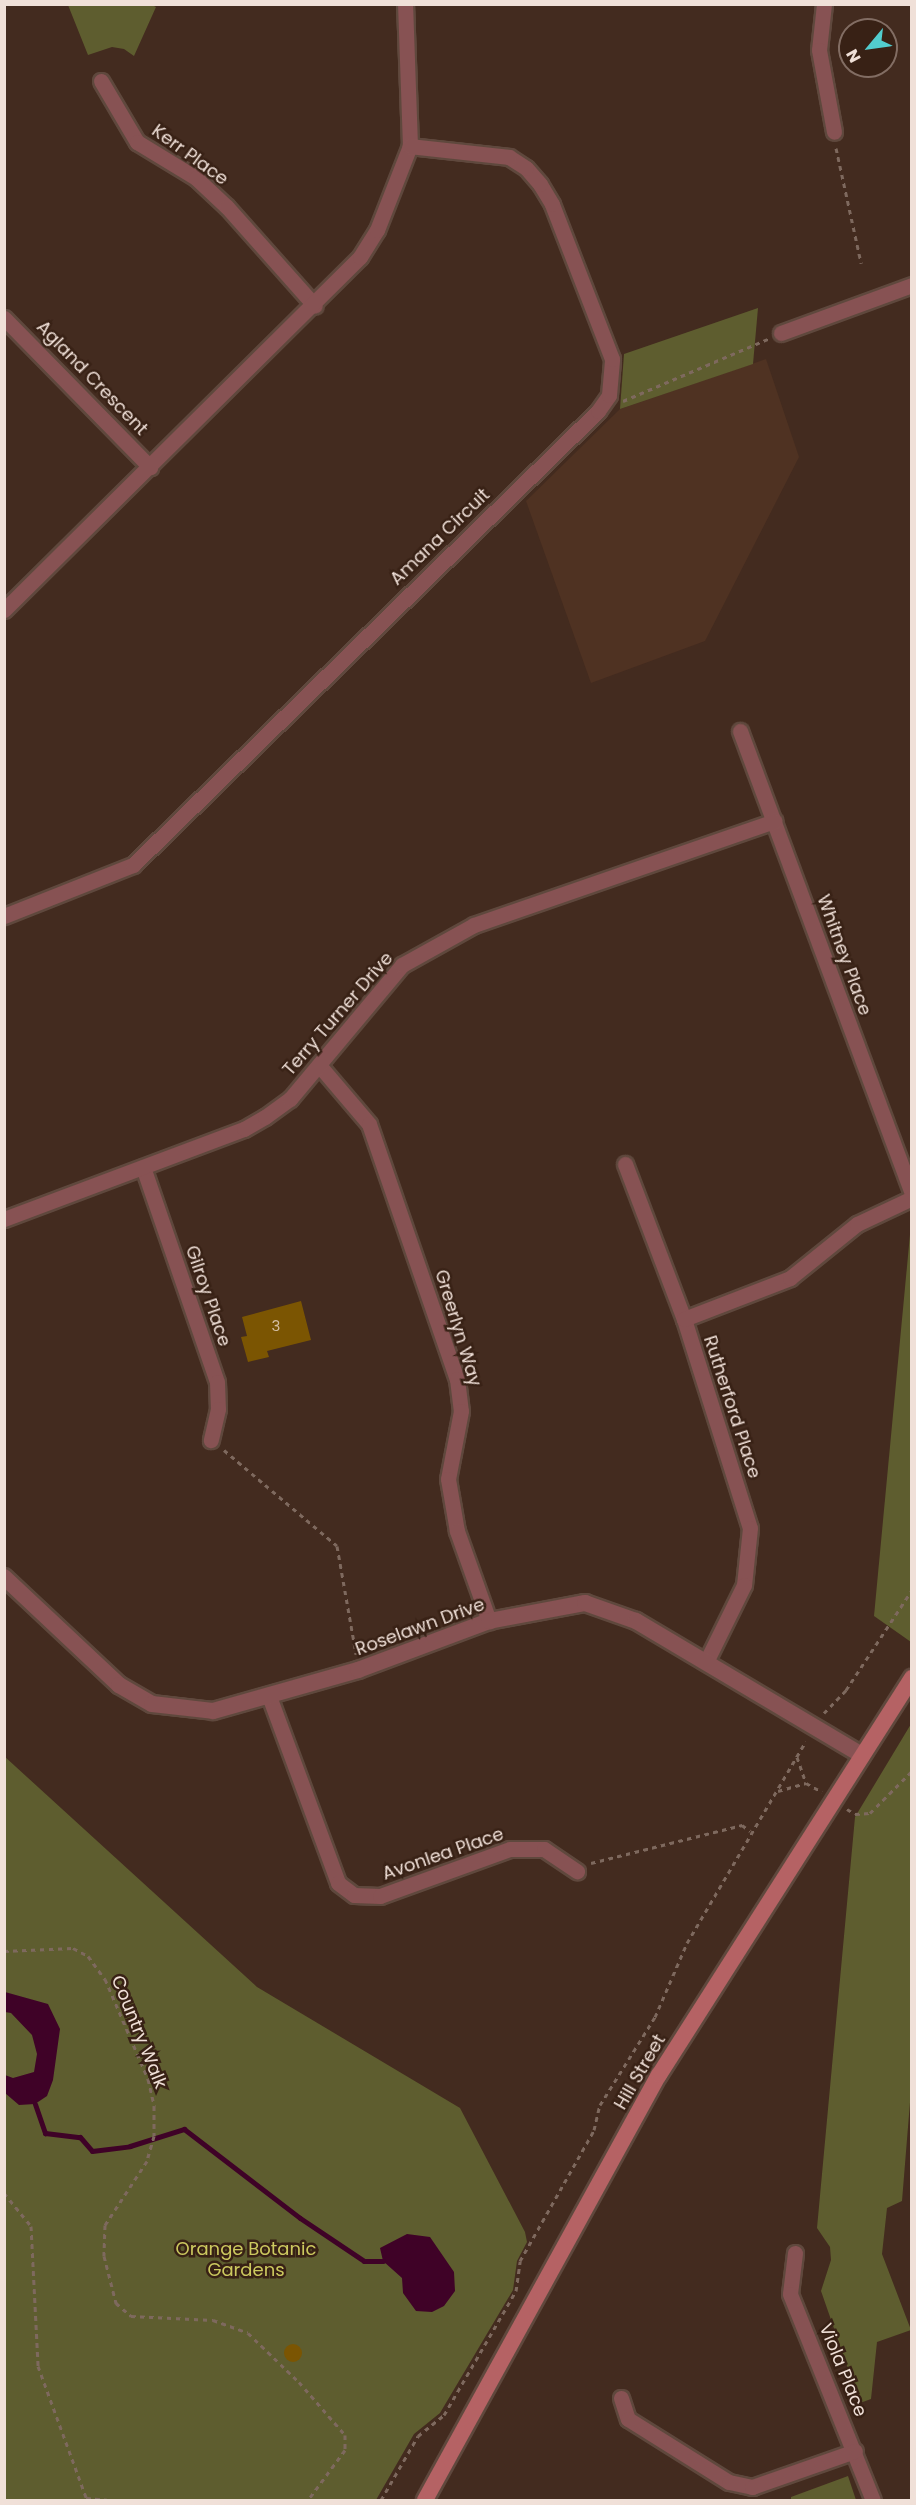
<!DOCTYPE html>
<html>
<head>
<meta charset="utf-8">
<style>
  body { margin:0 }
  #map { position:relative; width:916px; height:2505px; overflow:hidden; background:#432b1f; font-family:Poppins,sans-serif }
  div>[style] { position:absolute }
  .built>* { inset:0; background:#4f3222 }
  .green>* { inset:0; background:#5e5d2f }
  .water>* { inset:0; background:#3f0227 }
  .stream>* { height:5px; margin:-2.5px; padding:0 2.5px; transform-origin:2.5px; border-radius:2.5px; background:#3f0227 }
  .building>* { inset:0; background:#7b5502 }
  .round { border-radius:50% }
  .path>* { height:3px; margin-top:-1.5px; transform-origin:0; background:repeating-linear-gradient(90deg,#7e695e 0 4.5px,transparent 0 9px) }
  .roads { filter:drop-shadow(2px 0 #5f483d) drop-shadow(-2px 0 #5f483d) drop-shadow(0 2px #5f483d) drop-shadow(0 -2px #5f483d) }
  .minor>* { height:15px; margin:-7.5px; padding:0 7.5px; transform-origin:7.5px; border-radius:7.5px; background:#875253 }
  .tertiary>* { height:16px; margin:-8px; padding:0 8px; transform-origin:8px; border-radius:8px; background:#875253 }
  .secondary>* { height:16px; margin:-8px; padding:0 8px; transform-origin:8px; border-radius:8px; background:#b56264 }
  span { translate:-50% -50%; white-space:nowrap; text-align:center; line-height:1.15; -webkit-text-stroke:5px #382115; paint-order:stroke }
  .number-label { font-size:15px; color:#d3bda2 }
  .number-label span { -webkit-text-stroke-width:0 }
  .street-label { font-size:18px; color:#f0e0d8 }
  .park-label { font-size:18px; color:#ccc95f }
  .frame { position:absolute; inset:0; border:6px solid #f0e0d8; pointer-events:none }
  .north { position:absolute; left:838px; top:18px; width:60px; height:60px; box-sizing:border-box; background:#382115; border:2px solid #826d63; border-radius:50%; rotate:241deg; font-size:16px; font-weight:700; line-height:24px; text-align:center; color:#f0e0d8 }
  .north::after { content:''; display:block; margin:auto; width:21px; height:27px; background:#52cdce; clip-path:polygon(50% 0,100% 100%,50% 72%,0 100%) }
</style>
</head>
<body>
<div id="map">
  <div class="built">
    <i style="clip-path:polygon(766px 359px,799px 457px,705px 641px,591px 683px,526px 501px,620px 409px)"></i>
  </div>
  <div class="green">
    <i style="clip-path:polygon(150px 4px,156px 7px,134px 56px,124px 49px,112px 47px,88px 55px,68px 5px)"></i>
    <i style="clip-path:polygon(758px 308px,753px 364px,620px 409px,624px 354px)"></i>
    <i style="clip-path:polygon(911px 1224px,911px 1642px,874px 1616px)"></i>
    <i style="clip-path:polygon(911px 1724px,911px 2090px,902px 2201px,887px 2208px,882px 2254px,911px 2330px,877px 2342px,871px 2399px,860px 2403px,821px 2291px,831px 2260px,830px 2247px,817px 2228px,855px 1817px)"></i>
    <i style="clip-path:polygon(4px 1756px,257px 1987px,460px 2108px,525px 2232px,527px 2242px,517px 2261px,513px 2290px,440px 2413px,414px 2434px,376px 2500px,5px 2500px)"></i>
    <i style="clip-path:polygon(848px 2476px,856px 2500px,791px 2500px,791px 2497px)"></i>
  </div>
  <div class="water">
    <i style="clip-path:polygon(5px 1992px,48px 2004px,60px 2029px,53px 2080px,47px 2096px,35px 2104px,19px 2105px,5px 2093px,5px 2075px,13px 2078px,34px 2072px,37px 2054px,32px 2035px,11px 2013px,5px 2012px)"></i>
    <i style="clip-path:polygon(407px 2234px,430px 2237px,454px 2272px,455px 2291px,444px 2306px,432px 2312px,416px 2311px,403px 2293px,402px 2278px,383px 2261px,380px 2248px)"></i>
  </div>
  <div class="stream">
    <i style="left:35px;top:2104px;width:31px;rotate:71deg"></i>
    <i style="left:45px;top:2133px;width:35px;rotate:7deg"></i>
    <i style="left:80px;top:2137px;width:18px;rotate:49deg"></i>
    <i style="left:92px;top:2151px;width:38px;rotate:-7deg"></i>
    <i style="left:130px;top:2146px;width:57px;rotate:-17.5deg"></i>
    <i style="left:184px;top:2129px;width:146px;rotate:37.5deg"></i>
    <i style="left:300px;top:2218px;width:77px;rotate:33.9deg"></i>
    <i style="left:364px;top:2261px;width:19px"></i>
  </div>
  <div class="building">
    <i style="clip-path:polygon(301px 1301px,311px 1340px,267px 1351px,269px 1357px,248px 1362px,241px 1337px,247px 1336px,242px 1317px)"></i>
    <i class="round" style="left:284px;top:2344px;width:18px;height:18px"></i>
  </div>
  <div class="path">
    <i style="left:836px;top:148px;width:118px;rotate:77.7deg"></i>
    <i style="left:623px;top:401px;width:158px;rotate:-23.2deg"></i>
    <i style="left:224px;top:1450px;width:148px;rotate:40.3deg"></i>
    <i style="left:337px;top:1546px;width:110px;rotate:80deg"></i>
    <i style="left:824px;top:1713px;width:32px;rotate:-46deg"></i>
    <i style="left:846px;top:1690px;width:120px;rotate:-56.6deg"></i>
    <i style="left:797px;top:1757px;width:28px;rotate:71deg"></i>
    <i style="left:778px;top:1791px;width:29px;rotate:-16deg"></i>
    <i style="left:806px;top:1783px;width:18px;rotate:29deg"></i>
    <i style="left:847px;top:1809px;width:9px;rotate:32deg"></i>
    <i style="left:855px;top:1814px;width:15px;rotate:-4deg"></i>
    <i style="left:870px;top:1813px;width:59px;rotate:-45deg"></i>
    <i style="left:591px;top:1863px;width:156px;rotate:-14.1deg"></i>
    <i style="left:742px;top:1825px;width:10px;rotate:37deg"></i>
    <i style="left:4px;top:1951px;width:69px;rotate:-2.5deg"></i>
    <i style="left:73px;top:1948px;width:17px;rotate:28deg"></i>
    <i style="left:88px;top:1956px;width:29px;rotate:54deg"></i>
    <i style="left:105px;top:1979px;width:109px;rotate:66.7deg"></i>
    <i style="left:148px;top:2079px;width:28px;rotate:77deg"></i>
    <i style="left:154px;top:2106px;width:30px;rotate:90deg"></i>
    <i style="left:154px;top:2136px;width:26px;rotate:106deg"></i>
    <i style="left:147px;top:2161px;width:77px;rotate:123.3deg"></i>
    <i style="left:105px;top:2225px;width:31px;rotate:92deg"></i>
    <i style="left:104px;top:2256px;width:49px;rotate:75.7deg"></i>
    <i style="left:116px;top:2303px;width:20px;rotate:41deg"></i>
    <i style="left:131px;top:2316px;width:82px;rotate:2.8deg"></i>
    <i style="left:213px;top:2320px;width:37px;rotate:20deg"></i>
    <i style="left:248px;top:2333px;width:71px;rotate:43.9deg"></i>
    <i style="left:299px;top:2382px;width:70px;rotate:49deg"></i>
    <i style="left:345px;top:2435px;width:15px;rotate:90deg"></i>
    <i style="left:345px;top:2450px;width:62px;rotate:126.5deg"></i>
    <i style="left:4px;top:2193px;width:43px;rotate:50.7deg"></i>
    <i style="left:31px;top:2226px;width:140px;rotate:87.1deg"></i>
    <i style="left:38px;top:2366px;width:143px;rotate:69.9deg"></i>
    <i style="left:86px;top:2498px;width:21px;rotate:5deg"></i>
    <i style="left:381px;top:2500px;width:74px;rotate:-60deg"></i>
    <i style="left:418px;top:2436px;width:33px;rotate:-39deg"></i>
    <i style="left:444px;top:2415px;width:143px;rotate:-59.9deg"></i>
    <i style="left:516px;top:2291px;width:30px;rotate:-82deg"></i>
    <i style="left:520px;top:2261px;width:150px;rotate:-60.5deg"></i>
    <i style="left:594px;top:2130px;width:26px;rotate:-77deg"></i>
    <i style="left:600px;top:2105px;width:104px;rotate:-58deg"></i>
    <i style="left:655px;top:2017px;width:81px;rotate:-66.6deg"></i>
    <i style="left:687px;top:1943px;width:234px;rotate:-59.5deg"></i>
  </div>
  <div class="roads">
    <div class="minor">
      <i style="left:824px;top:4px;width:46px;rotate:96.2deg"></i>
      <i style="left:819px;top:50px;width:83px;rotate:79.6deg"></i>
      <i style="left:101px;top:81px;width:71px;rotate:59.5deg"></i>
      <i style="left:137px;top:142px;width:69px;rotate:31.4deg"></i>
      <i style="left:196px;top:178px;width:42px;rotate:43.1deg"></i>
      <i style="left:227px;top:207px;width:132px;rotate:48.4deg"></i>
      <i style="left:4px;top:318px;width:209px;rotate:45.6deg"></i>
      <i style="left:781px;top:333px;width:140px;rotate:-20.1deg"></i>
      <i style="left:4px;top:610px;width:501px;rotate:-44.76deg"></i>
      <i style="left:360px;top:257px;width:32px;rotate:-58deg"></i>
      <i style="left:377px;top:230px;width:90px;rotate:-68.6deg"></i>
      <i style="left:410px;top:146px;width:142px;rotate:-92deg"></i>
      <i style="left:740px;top:731px;width:493px;rotate:69.6deg"></i>
      <i style="left:4px;top:916px;width:139px;rotate:-21.6deg"></i>
      <i style="left:133px;top:865px;width:650px;rotate:-44.31deg"></i>
      <i style="left:598px;top:411px;width:19px;rotate:-55deg"></i>
      <i style="left:609px;top:395px;width:36px;rotate:-85deg"></i>
      <i style="left:612px;top:359px;width:166px;rotate:-111.2deg"></i>
      <i style="left:552px;top:204px;width:23px;rotate:-121deg"></i>
      <i style="left:540px;top:184px;width:21px;rotate:-131deg"></i>
      <i style="left:526px;top:168px;width:20px;rotate:-147deg"></i>
      <i style="left:509px;top:157px;width:100px;rotate:-173.7deg"></i>
      <i style="left:319px;top:1065px;width:77px;rotate:49.7deg"></i>
      <i style="left:369px;top:1124px;width:270px;rotate:71deg"></i>
      <i style="left:457px;top:1379px;width:32px;rotate:83deg"></i>
      <i style="left:461px;top:1411px;width:69px;rotate:100.8deg"></i>
      <i style="left:448px;top:1479px;width:53px;rotate:80.2deg"></i>
      <i style="left:457px;top:1531px;width:96px;rotate:70.4deg"></i>
      <i style="left:625px;top:1164px;width:166px;rotate:69.2deg"></i>
      <i style="left:684px;top:1319px;width:219px;rotate:72.5deg"></i>
      <i style="left:750px;top:1528px;width:57px;rotate:96deg"></i>
      <i style="left:744px;top:1585px;width:86px;rotate:116.3deg"></i>
      <i style="left:143px;top:1167px;width:227px;rotate:71deg"></i>
      <i style="left:217px;top:1382px;width:27px;rotate:88deg"></i>
      <i style="left:218px;top:1409px;width:32px;rotate:103deg"></i>
      <i style="left:4px;top:1219px;width:256px;rotate:-20.6deg"></i>
      <i style="left:244px;top:1129px;width:24px;rotate:-30deg"></i>
      <i style="left:265px;top:1117px;width:31px;rotate:-36deg"></i>
      <i style="left:290px;top:1099px;width:175px;rotate:-50.1deg"></i>
      <i style="left:402px;top:965px;width:82px;rotate:-29.1deg"></i>
      <i style="left:474px;top:925px;width:318px;rotate:-19.1deg"></i>
      <i style="left:684px;top:1319px;width:114px;rotate:-21.1deg"></i>
      <i style="left:790px;top:1278px;width:86px;rotate:-38.9deg"></i>
      <i style="left:857px;top:1224px;width:61px;rotate:-25.3deg"></i>
      <i style="left:269px;top:1696px;width:199px;rotate:69.7deg"></i>
      <i style="left:338px;top:1883px;width:20px;rotate:37deg"></i>
      <i style="left:354px;top:1895px;width:26px;rotate:2deg"></i>
      <i style="left:380px;top:1896px;width:138px;rotate:-19.9deg"></i>
      <i style="left:510px;top:1849px;width:34px"></i>
      <i style="left:544px;top:1849px;width:40px;rotate:34deg"></i>
      <i style="left:795px;top:2253px;width:41px;rotate:97deg"></i>
      <i style="left:790px;top:2294px;width:222px;rotate:68.1deg"></i>
      <i style="left:621px;top:2398px;width:22px;rotate:72deg"></i>
      <i style="left:628px;top:2419px;width:119px;rotate:32deg"></i>
      <i style="left:729px;top:2482px;width:24px;rotate:12deg"></i>
      <i style="left:752px;top:2487px;width:109px;rotate:-19.3deg"></i>
    </div>
    <div class="tertiary">
      <i style="left:4px;top:1577px;width:158px;rotate:43.2deg"></i>
      <i style="left:119px;top:1685px;width:38px;rotate:30deg"></i>
      <i style="left:152px;top:1704px;width:61px;rotate:6.5deg"></i>
      <i style="left:213px;top:1711px;width:151px;rotate:-15.8deg"></i>
      <i style="left:358px;top:1670px;width:140px;rotate:-20.5deg"></i>
      <i style="left:489px;top:1621px;width:98px;rotate:-10.6deg"></i>
      <i style="left:585px;top:1603px;width:54px;rotate:19.4deg"></i>
      <i style="left:636px;top:1621px;width:263px;rotate:30.7deg"></i>
    </div>
    <div class="secondary">
      <i style="left:425px;top:2500px;width:485px;rotate:-61.2deg"></i>
      <i style="left:659px;top:2075px;width:471px;rotate:-57.5deg"></i>
    </div>
  </div>
  <div class="number-label">
    <span style="left:276px;top:1326px">3</span>
  </div>
  <div class="street-label">
    <span style="left:190px;top:155px;rotate:36deg">Kerr Place</span>
    <span style="left:92px;top:378px;rotate:46deg">Agland Crescent</span>
    <span style="left:440px;top:537px;rotate:-44deg">Amana Circuit</span>
    <span style="left:844px;top:955px;rotate:70deg">Whitney Place</span>
    <span style="left:338px;top:1014px;rotate:-49deg">Terry Turner Drive</span>
    <span style="left:208px;top:1296px;rotate:71deg">Gilroy Place</span>
    <span style="left:458px;top:1328px;rotate:73deg">Greerlyn Way</span>
    <span style="left:732px;top:1407px;rotate:72deg">Rutherford Place</span>
    <span style="left:420px;top:1627px;rotate:-20deg">Roselawn Drive</span>
    <span style="left:443px;top:1854px;rotate:-19deg">Avonlea Place</span>
    <span style="left:139px;top:2032px;rotate:68deg">Country Walk</span>
    <span style="left:640px;top:2072px;rotate:-60deg">Hill Street</span>
    <span style="left:843px;top:2370px;rotate:68deg">Viola Place</span>
  </div>
  <div class="park-label">
    <span style="left:246px;top:2260px">Orange Botanic<br>Gardens</span>
  </div>
  <div class="frame"></div>
  <div class="north">N</div>
</div>
</body>
</html>
